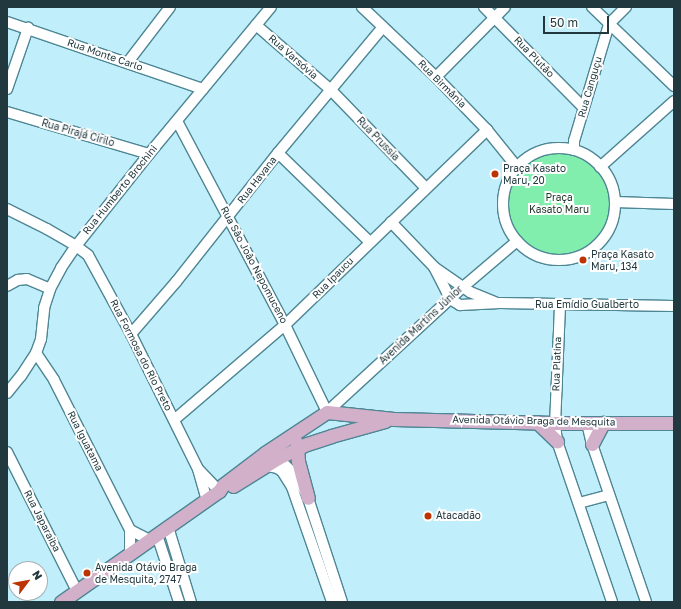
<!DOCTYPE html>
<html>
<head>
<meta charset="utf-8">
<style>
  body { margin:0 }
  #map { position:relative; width:681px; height:609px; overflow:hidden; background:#c0eefa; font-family:"Golos Text",sans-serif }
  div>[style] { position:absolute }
  .green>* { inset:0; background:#82eead }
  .round { border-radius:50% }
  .roads { filter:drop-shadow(1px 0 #4e8694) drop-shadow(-1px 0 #4e8694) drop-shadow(0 1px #4e8694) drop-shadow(0 -1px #4e8694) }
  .minor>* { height:10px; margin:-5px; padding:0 5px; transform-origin:5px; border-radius:5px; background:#fff }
  .minor>.ring { margin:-5px; padding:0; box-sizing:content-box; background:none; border:10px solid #fff; border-radius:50% }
  .major>* { height:13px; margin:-6.5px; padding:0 6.5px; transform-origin:6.5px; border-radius:6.5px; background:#d2b0ca }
  .dots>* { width:11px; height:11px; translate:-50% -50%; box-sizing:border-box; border:2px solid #fff; border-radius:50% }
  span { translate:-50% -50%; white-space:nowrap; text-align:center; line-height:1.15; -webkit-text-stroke:4px #fff; paint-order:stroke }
  .street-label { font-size:10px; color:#21383e }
  .poi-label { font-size:10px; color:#21383e }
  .left { translate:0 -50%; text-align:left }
  .park-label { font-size:10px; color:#1b3123 }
  .frame { position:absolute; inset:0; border:8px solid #21383e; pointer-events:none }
  .north { position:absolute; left:8px; top:561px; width:40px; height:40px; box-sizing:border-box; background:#fff; border:1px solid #a6afb2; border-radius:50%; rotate:58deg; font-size:11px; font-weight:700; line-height:16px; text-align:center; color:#21383e }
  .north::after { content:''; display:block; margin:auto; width:14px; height:18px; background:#bc3304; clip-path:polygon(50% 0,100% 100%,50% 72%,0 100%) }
  .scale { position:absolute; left:543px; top:16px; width:66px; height:18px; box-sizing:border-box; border:2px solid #21383e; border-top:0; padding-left:5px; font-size:12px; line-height:14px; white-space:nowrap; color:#21383e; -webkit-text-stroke:3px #fff; paint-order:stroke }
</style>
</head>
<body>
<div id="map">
  <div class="green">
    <i class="round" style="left:503px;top:148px;width:112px;height:112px"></i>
  </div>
  <div class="roads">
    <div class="minor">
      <i style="left:362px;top:7px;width:102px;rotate:43.4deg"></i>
      <i style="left:436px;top:77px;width:74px;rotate:46.1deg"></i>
      <i style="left:487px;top:130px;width:48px;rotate:51deg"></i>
      <i style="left:484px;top:7px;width:142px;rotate:45.3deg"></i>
      <i style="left:592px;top:7px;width:114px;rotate:43.9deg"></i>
      <i style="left:7px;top:22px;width:207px;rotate:18.9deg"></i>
      <i style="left:256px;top:25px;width:98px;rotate:40.9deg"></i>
      <i style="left:330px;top:89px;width:138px;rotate:45.9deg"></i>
      <i style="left:128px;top:62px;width:69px;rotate:-52.6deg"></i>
      <i style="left:436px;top:77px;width:98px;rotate:-45.4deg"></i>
      <i style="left:7px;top:89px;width:65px;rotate:-71deg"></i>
      <i style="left:7px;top:112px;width:148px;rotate:16.5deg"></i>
      <i style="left:177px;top:121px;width:231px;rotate:62.1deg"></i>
      <i style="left:285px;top:325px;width:97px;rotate:64.2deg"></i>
      <i style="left:327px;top:412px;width:185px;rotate:-42.6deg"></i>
      <i style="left:463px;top:287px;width:71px;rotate:-40.4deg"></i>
      <i class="ring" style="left:503px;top:148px;width:102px;height:102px"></i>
      <i style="left:574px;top:150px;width:9px;rotate:-90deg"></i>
      <i style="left:574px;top:141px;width:122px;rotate:-73.3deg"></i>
      <i style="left:609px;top:24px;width:24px;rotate:-45deg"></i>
      <i style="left:278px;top:153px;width:128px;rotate:44.1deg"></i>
      <i style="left:600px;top:167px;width:99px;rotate:-41.7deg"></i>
      <i style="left:615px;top:202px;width:59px;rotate:1.9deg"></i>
      <i style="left:7px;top:209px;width:45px;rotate:26.6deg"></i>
      <i style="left:47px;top:229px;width:34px;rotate:30deg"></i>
      <i style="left:76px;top:246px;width:15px;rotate:37deg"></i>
      <i style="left:88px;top:255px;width:90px;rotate:61.4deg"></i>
      <i style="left:131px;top:334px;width:151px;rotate:63.6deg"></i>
      <i style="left:198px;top:469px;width:32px;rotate:74deg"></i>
      <i style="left:391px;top:222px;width:62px;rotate:46.3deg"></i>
      <i style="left:434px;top:267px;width:44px;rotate:34.8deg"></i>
      <i style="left:470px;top:292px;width:27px;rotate:22deg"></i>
      <i style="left:434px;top:267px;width:36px;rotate:63deg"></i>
      <i style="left:450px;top:299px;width:12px;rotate:31deg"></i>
      <i style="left:460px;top:305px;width:40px;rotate:-2.9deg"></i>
      <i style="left:500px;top:303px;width:174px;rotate:1deg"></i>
      <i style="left:7px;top:286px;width:13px;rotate:-29deg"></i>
      <i style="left:18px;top:280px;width:9px;rotate:-6deg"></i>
      <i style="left:27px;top:279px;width:25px;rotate:23deg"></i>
      <i style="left:560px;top:306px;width:117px;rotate:92.4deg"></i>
      <i style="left:555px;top:423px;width:18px;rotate:84deg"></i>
      <i style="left:557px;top:441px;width:170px;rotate:71.1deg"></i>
      <i style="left:131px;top:334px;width:69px;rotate:-49.1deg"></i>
      <i style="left:176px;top:282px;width:164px;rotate:-51.7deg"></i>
      <i style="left:278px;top:153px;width:164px;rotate:-50.2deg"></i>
      <i style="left:36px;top:353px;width:32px;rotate:56deg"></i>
      <i style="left:54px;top:380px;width:168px;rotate:63.1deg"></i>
      <i style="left:130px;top:530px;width:24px;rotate:90deg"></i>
      <i style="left:7px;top:393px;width:22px;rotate:-51deg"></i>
      <i style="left:21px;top:376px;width:27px;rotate:-57deg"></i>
      <i style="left:36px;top:353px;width:15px;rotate:-70deg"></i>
      <i style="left:41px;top:339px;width:31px;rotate:-84deg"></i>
      <i style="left:44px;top:308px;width:20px;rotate:-72deg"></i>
      <i style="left:50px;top:289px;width:24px;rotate:-62deg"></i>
      <i style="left:61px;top:268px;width:27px;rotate:-56deg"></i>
      <i style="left:76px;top:246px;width:117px;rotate:-51.6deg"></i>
      <i style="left:149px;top:154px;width:191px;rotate:-50.3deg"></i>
      <i style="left:174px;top:420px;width:146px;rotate:-40.6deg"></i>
      <i style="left:285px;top:325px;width:281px;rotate:-44deg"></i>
      <i style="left:587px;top:423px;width:22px;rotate:77deg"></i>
      <i style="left:592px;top:444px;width:167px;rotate:71.1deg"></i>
      <i style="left:7px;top:452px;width:156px;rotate:63.3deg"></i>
      <i style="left:273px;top:456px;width:5px;rotate:22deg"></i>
      <i style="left:278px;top:458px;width:27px;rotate:45deg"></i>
      <i style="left:297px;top:477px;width:24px;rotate:62deg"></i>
      <i style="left:308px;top:498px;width:109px;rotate:71.9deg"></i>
      <i style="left:267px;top:466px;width:10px;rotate:11deg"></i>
      <i style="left:277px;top:468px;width:6px;rotate:31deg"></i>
      <i style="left:282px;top:471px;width:19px;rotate:58deg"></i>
      <i style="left:292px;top:487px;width:122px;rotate:70.8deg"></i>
      <i style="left:199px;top:470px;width:29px;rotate:46deg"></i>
      <i style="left:579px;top:503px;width:31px;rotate:-15deg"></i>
      <i style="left:168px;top:527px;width:78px;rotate:73deg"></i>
      <i style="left:130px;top:530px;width:22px;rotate:27deg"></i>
      <i style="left:157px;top:535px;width:71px;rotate:71.8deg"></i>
    </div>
    <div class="major">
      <i style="left:537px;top:422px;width:28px;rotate:44deg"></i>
      <i style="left:297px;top:443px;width:18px;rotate:87deg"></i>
      <i style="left:298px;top:461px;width:38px;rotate:75deg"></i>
      <i style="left:592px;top:444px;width:24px;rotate:-62deg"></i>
      <i style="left:233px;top:486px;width:53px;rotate:-31.9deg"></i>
      <i style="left:278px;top:458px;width:32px;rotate:-26deg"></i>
      <i style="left:307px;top:444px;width:25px;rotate:-18deg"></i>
      <i style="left:331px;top:436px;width:56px;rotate:-15.5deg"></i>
      <i style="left:61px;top:602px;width:193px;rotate:-35.1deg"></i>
      <i style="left:219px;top:491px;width:7px;rotate:-56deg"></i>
      <i style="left:223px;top:485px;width:53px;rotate:-37.3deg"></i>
      <i style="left:265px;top:453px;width:74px;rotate:-33.5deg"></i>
      <i style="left:327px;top:412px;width:67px;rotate:6deg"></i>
      <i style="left:394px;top:419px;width:161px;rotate:1.4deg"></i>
      <i style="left:555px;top:423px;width:119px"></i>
    </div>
  </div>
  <div class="dots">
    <i style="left:495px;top:174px;background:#bc3304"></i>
    <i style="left:583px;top:260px;background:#bc3304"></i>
    <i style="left:428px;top:516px;background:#bc3304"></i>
    <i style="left:87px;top:573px;background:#bc3304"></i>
  </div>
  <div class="street-label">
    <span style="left:105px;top:55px;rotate:19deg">Rua Monte Carlo</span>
    <span style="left:293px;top:57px;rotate:41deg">Rua Varsóvia</span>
    <span style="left:534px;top:57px;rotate:46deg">Rua Plutão</span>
    <span style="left:442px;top:84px;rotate:45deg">Rua Birmânia</span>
    <span style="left:590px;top:87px;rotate:-74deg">Rua Canguçu</span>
    <span style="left:78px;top:133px;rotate:16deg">Rua Pirajá Cirilo</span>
    <span style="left:378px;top:139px;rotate:46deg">Rua Prussia</span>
    <span style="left:257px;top:180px;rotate:-52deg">Rua Havana</span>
    <span style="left:120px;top:190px;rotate:-51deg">Rua Humberto Brochini</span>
    <span style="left:254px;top:265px;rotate:62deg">Rua São João Nepomuceno</span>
    <span style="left:333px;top:278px;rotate:-45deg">Rua Ipaucu</span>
    <span style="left:587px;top:305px">Rua Emídio Gualberto</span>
    <span style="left:421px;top:325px;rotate:-43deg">Avenida Martins Júnior</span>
    <span style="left:141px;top:355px;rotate:63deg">Rua Formosa do Rio Preto</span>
    <span style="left:557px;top:364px;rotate:-88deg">Rua Platina</span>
    <span style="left:534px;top:421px;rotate:1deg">Avenida Otávio Braga de Mesquita</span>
    <span style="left:85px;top:441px;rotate:63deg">Rua Iguatama</span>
    <span style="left:42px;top:521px;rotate:63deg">Rua Japaraiba</span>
  </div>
  <div class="poi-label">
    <span class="left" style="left:503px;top:174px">Praça Kasato<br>Maru, 20</span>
    <span class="left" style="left:591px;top:260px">Praça Kasato<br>Maru, 134</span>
    <span class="left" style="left:436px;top:516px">Atacadão</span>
    <span class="left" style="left:95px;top:573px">Avenida Otávio Braga<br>de Mesquita, 2747</span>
  </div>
  <div class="park-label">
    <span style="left:559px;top:203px">Praça<br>Kasato Maru</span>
  </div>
  <div class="frame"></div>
  <div class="north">N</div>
  <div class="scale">50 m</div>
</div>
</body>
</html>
